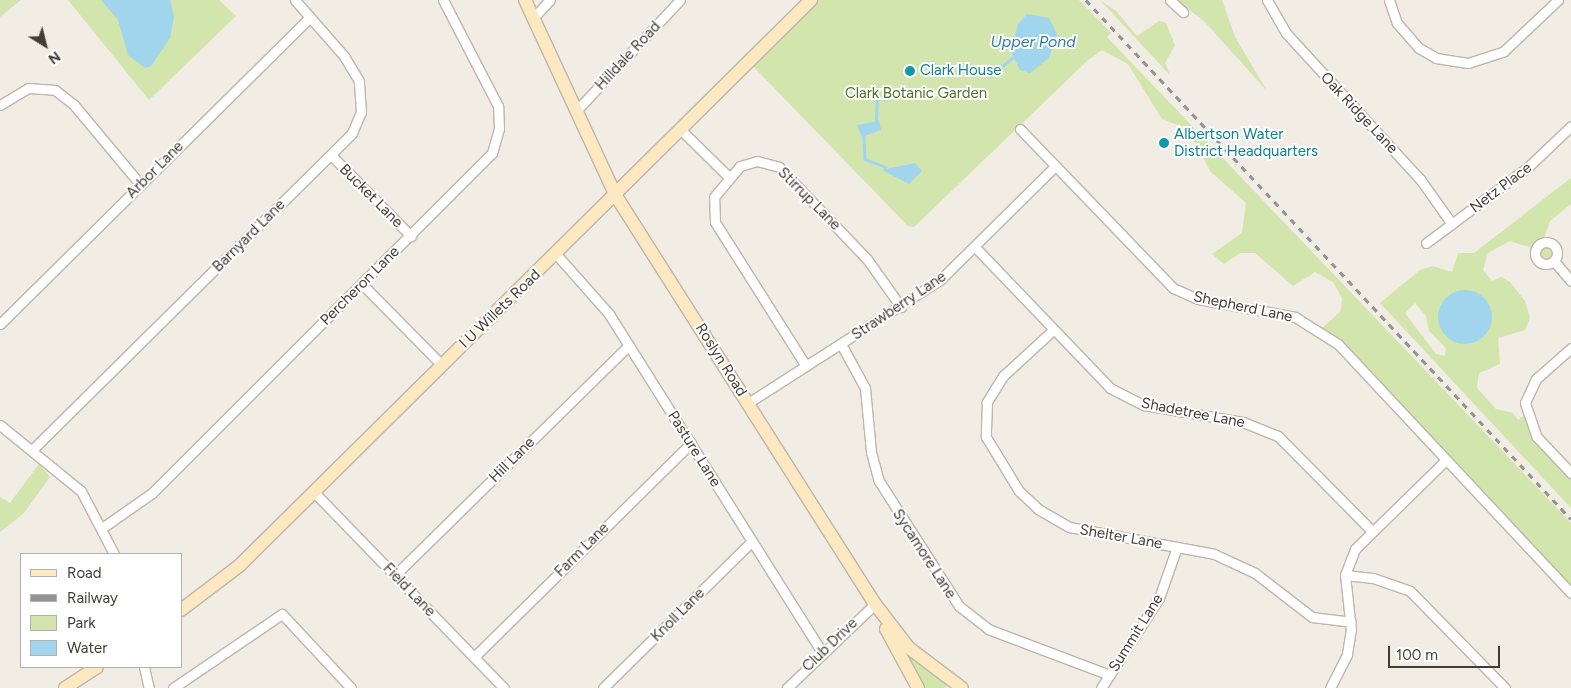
<!DOCTYPE html>
<html>
<head>
<meta charset="utf-8">
<style>
  body { margin:0 }
  #map { position:relative; width:1571px; height:688px; overflow:hidden; background:#f1ece4; font-family:Figtree,sans-serif }
  div>[style] { position:absolute }
  .green>* { inset:0; background:#d1e5ad }
  .water>* { inset:0; background:#a1d5ed }
  .round { border-radius:50% }
  .stream>* { height:2.5px; margin:-1.25px; padding:0 1.25px; transform-origin:1.25px; border-radius:1.25px; background:#a1d5ed }
  .roads { filter:drop-shadow(1px 0 #bfb6aa) drop-shadow(-1px 0 #bfb6aa) drop-shadow(0 1px #bfb6aa) drop-shadow(0 -1px #bfb6aa) }
  .street>* { height:9px; margin:-4.5px; padding:0 4.5px; transform-origin:4.5px; border-radius:4.5px; background:#fff }
  .street>.ring { margin:-4.5px; padding:0; box-sizing:content-box; background:none; border:9px solid #fff; border-radius:50% }
  .secondary>* { height:12px; margin:-6px; padding:0 6px; transform-origin:6px; border-radius:6px; background:#fce9c2 }
  .rail>* { height:2.5px; margin-top:-1.25px; transform-origin:0; background:repeating-linear-gradient(90deg,#939393 0 6px,transparent 0 12px) }
  .dots>* { width:14px; height:14px; translate:-50% -50%; box-sizing:border-box; border:2px solid #fff; border-radius:50% }
  span { translate:-50% -50%; white-space:nowrap; text-align:center; line-height:1.15; -webkit-text-stroke:4px #fff; paint-order:stroke }
  .street-label { font-size:15px; color:#433c34 }
  .culture-label { font-size:15px; color:#0d838f }
  .left { translate:0 -50%; text-align:left }
  .park-label { font-size:15px; color:#4c722a }
  .water-label { font-size:16px; color:#307ca2; font-style:italic }
  .legend { position:absolute; left:20px; top:553px; width:162px; height:115px; box-sizing:border-box; background:#fff; border:1px solid #b4b1ae; margin:0; padding:6px 9px; list-style:none; font-size:15px; color:#433c34 }
  .legend li { display:flex; align-items:center; gap:10px; height:25px }
  .legend b { width:25px; border:1px solid #b4b1ae }
  .north { position:absolute; left:20px; top:20px; width:50px; height:50px; -webkit-text-stroke:4px #fff; paint-order:stroke; rotate:144deg; font-size:14px; font-weight:700; line-height:20px; text-align:center; color:#433c34 }
  .north::after { content:''; display:block; margin:auto; width:18px; height:22px; background:#433c34; clip-path:polygon(50% 0,100% 100%,50% 72%,0 100%) }
  .scale { position:absolute; left:1388px; top:646px; width:112px; height:22px; box-sizing:border-box; border:2px solid #433c34; border-top:0; padding-left:6px; font-size:15px; line-height:18px; white-space:nowrap; color:#433c34; -webkit-text-stroke:4px #fff; paint-order:stroke }
</style>
</head>
<body>
<div id="map">
  <div class="green">
    <i style="clip-path:polygon(0 0,21px 0,0 17px)"></i>
    <i style="clip-path:polygon(68px 0,219px 0,236px 16px,149px 100px)"></i>
    <i style="clip-path:polygon(811px 0,1079px 0,1111px 33px,1107px 37px,1571px 523px,1571px 593px,1321px 329px,1341px 311px,1342px 298px,1333px 282px,1315px 272px,1293px 286px,1255px 253px,1240px 253px,1224px 264px,1212px 254px,1242px 233px,1246px 203px,1211px 172px,1186px 128px,1162px 119px,1128px 64px,1102px 50px,1087px 61px,914px 227px,908px 226px,749px 62px)"></i>
    <i style="clip-path:polygon(1100px 0,1116px 11px,1137px 36px,1159px 21px,1166px 23px,1175px 45px,1165px 63px,1170px 75px)"></i>
    <i style="clip-path:polygon(1176px 0,1222px 0,1235px 37px,1267px 91px,1204px 21px)"></i>
    <i style="clip-path:polygon(evenodd,1571px 178px,1571px 204px,1550px 221px,1543px 242px,1555px 245px,1556px 258px,1543px 263px,1536px 249px,1510px 241px,1488px 253px,1483px 270px,1492px 281px,1501px 277px,1510px 282px,1525px 301px,1530px 318px,1525px 330px,1498px 338px,1500px 364px,1479px 373px,1477px 388px,1496px 409px,1513px 413px,1518px 420px,1526px 414px,1529px 425px,1571px 473px,1571px 508px,1380px 303px,1420px 270px,1433px 266px,1452px 272px,1458px 253px,1474px 253px,1571px 178px,1415px 303px,1426px 316px,1429px 331px,1446px 348px,1445px 356px,1436px 354px,1405px 313px,1415px 303px)"></i>
    <i style="clip-path:polygon(39px 464px,50px 477px,24px 513px,0 532px,0 497px,10px 503px)"></i>
    <i style="clip-path:polygon(897px 635px,952px 681px,945px 688px,918px 688px)"></i>
  </div>
  <div class="water">
    <i style="clip-path:polygon(101px 0,170px 0,174px 17px,170px 38px,151px 66px,145px 68px,128px 55px,118px 20px)"></i>
    <i style="clip-path:polygon(1027px 14px,1049px 18px,1057px 34px,1049px 58px,1030px 73px,1020px 70px,1011px 52px,1018px 24px)"></i>
    <i style="clip-path:polygon(879px 121px,881px 130px,862px 137px,857px 125px)"></i>
    <i style="clip-path:polygon(915px 163px,922px 171px,909px 184px,882px 170px)"></i>
    <i class="round" style="left:1438px;top:290px;width:54px;height:54px"></i>
  </div>
  <div class="stream">
    <i style="left:990px;top:76px;width:32px;rotate:-39deg"></i>
    <i style="left:876px;top:122px;width:23px;rotate:-88deg"></i>
    <i style="left:877px;top:99px;width:13px;rotate:-4deg"></i>
    <i style="left:864px;top:136px;width:23px;rotate:88deg"></i>
    <i style="left:865px;top:159px;width:22px;rotate:21deg"></i>
  </div>
  <div class="roads">
    <div class="street">
      <i style="left:1170px;top:0;width:18px;rotate:43deg"></i>
      <i style="left:1267px;top:0;width:38px;rotate:60deg"></i>
      <i style="left:1286px;top:33px;width:198px;rotate:47.5deg"></i>
      <i style="left:1420px;top:179px;width:55px;rotate:54.6deg"></i>
      <i style="left:1389px;top:0;width:24px;rotate:71deg"></i>
      <i style="left:1397px;top:23px;width:33px;rotate:49deg"></i>
      <i style="left:1419px;top:48px;width:20px;rotate:30deg"></i>
      <i style="left:1436px;top:58px;width:32px;rotate:9deg"></i>
      <i style="left:1468px;top:63px;width:38px;rotate:-18deg"></i>
      <i style="left:1504px;top:51px;width:74px;rotate:-43.4deg"></i>
      <i style="left:534px;top:17px;width:23px;rotate:-47deg"></i>
      <i style="left:0;top:105px;width:33px;rotate:-31deg"></i>
      <i style="left:28px;top:88px;width:27px;rotate:4deg"></i>
      <i style="left:55px;top:90px;width:24px;rotate:38deg"></i>
      <i style="left:74px;top:105px;width:104px;rotate:50.1deg"></i>
      <i style="left:576px;top:111px;width:152px;rotate:-46.9deg"></i>
      <i style="left:1020px;top:129px;width:221px;rotate:46.1deg"></i>
      <i style="left:1173px;top:288px;width:27px;rotate:24deg"></i>
      <i style="left:1198px;top:299px;width:99px;rotate:10.5deg"></i>
      <i style="left:1295px;top:317px;width:51px;rotate:32.1deg"></i>
      <i style="left:1338px;top:344px;width:341px;rotate:46.9deg"></i>
      <i style="left:682px;top:131px;width:64px;rotate:44.4deg"></i>
      <i style="left:331px;top:155px;width:114px;rotate:45.4deg"></i>
      <i class="ring" style="left:1535px;top:242px;width:13px;height:13px"></i>
      <i style="left:1426px;top:243px;width:127px;rotate:-36.7deg"></i>
      <i style="left:1528px;top:167px;width:59px;rotate:-43.6deg"></i>
      <i style="left:975px;top:247px;width:195px;rotate:46.2deg"></i>
      <i style="left:1110px;top:388px;width:38px;rotate:27deg"></i>
      <i style="left:1144px;top:405px;width:100px;rotate:9.7deg"></i>
      <i style="left:1243px;top:422px;width:38px;rotate:22deg"></i>
      <i style="left:1278px;top:436px;width:132px;rotate:45.3deg"></i>
      <i style="left:556px;top:254px;width:80px;rotate:48.5deg"></i>
      <i style="left:609px;top:314px;width:400px;rotate:57.8deg"></i>
      <i style="left:1554px;top:261px;width:26px;rotate:50deg"></i>
      <i style="left:362px;top:284px;width:114px;rotate:45.4deg"></i>
      <i style="left:0;top:324px;width:436px;rotate:-44.7deg"></i>
      <i style="left:1053px;top:330px;width:68px;rotate:137.4deg"></i>
      <i style="left:1003px;top:376px;width:31px;rotate:122deg"></i>
      <i style="left:987px;top:402px;width:35px;rotate:92deg"></i>
      <i style="left:986px;top:437px;width:63px;rotate:58.6deg"></i>
      <i style="left:1019px;top:491px;width:26px;rotate:43deg"></i>
      <i style="left:1038px;top:509px;width:36px;rotate:30deg"></i>
      <i style="left:1069px;top:527px;width:147px;rotate:10.5deg"></i>
      <i style="left:1214px;top:554px;width:45px;rotate:24.9deg"></i>
      <i style="left:1255px;top:573px;width:72px;rotate:37.7deg"></i>
      <i style="left:1312px;top:617px;width:39px;rotate:7deg"></i>
      <i style="left:841px;top:344px;width:50px;rotate:61.4deg"></i>
      <i style="left:865px;top:388px;width:64px;rotate:84.6deg"></i>
      <i style="left:871px;top:452px;width:30px;rotate:75deg"></i>
      <i style="left:879px;top:481px;width:148px;rotate:57.4deg"></i>
      <i style="left:959px;top:606px;width:37px;rotate:38deg"></i>
      <i style="left:988px;top:629px;width:130px;rotate:20.7deg"></i>
      <i style="left:1571px;top:348px;width:47px;rotate:138.5deg"></i>
      <i style="left:1536px;top:379px;width:26px;rotate:115deg"></i>
      <i style="left:1525px;top:403px;width:36px;rotate:71deg"></i>
      <i style="left:1537px;top:437px;width:50px;rotate:46.6deg"></i>
      <i style="left:806px;top:366px;width:170px;rotate:-122.3deg"></i>
      <i style="left:715px;top:222px;width:25px;rotate:-92deg"></i>
      <i style="left:714px;top:197px;width:40px;rotate:-50deg"></i>
      <i style="left:740px;top:166px;width:18px;rotate:-16deg"></i>
      <i style="left:757px;top:161px;width:23px;rotate:15deg"></i>
      <i style="left:779px;top:167px;width:127px;rotate:46.3deg"></i>
      <i style="left:867px;top:259px;width:59px;rotate:54.7deg"></i>
      <i style="left:748px;top:403px;width:229px;rotate:-32.7deg"></i>
      <i style="left:941px;top:279px;width:161px;rotate:-44.7deg"></i>
      <i style="left:0;top:425px;width:104px;rotate:39.2deg"></i>
      <i style="left:81px;top:491px;width:71px;rotate:62.4deg"></i>
      <i style="left:32px;top:450px;width:450px;rotate:-44.7deg"></i>
      <i style="left:352px;top:133px;width:23px;rotate:-67deg"></i>
      <i style="left:361px;top:112px;width:31px;rotate:-94deg"></i>
      <i style="left:359px;top:81px;width:29px;rotate:-121deg"></i>
      <i style="left:344px;top:56px;width:74px;rotate:-131.2deg"></i>
      <i style="left:314px;top:492px;width:273px;rotate:45.9deg"></i>
      <i style="left:102px;top:528px;width:61px;rotate:-35deg"></i>
      <i style="left:152px;top:493px;width:481px;rotate:-45deg"></i>
      <i style="left:492px;top:153px;width:25px;rotate:-74deg"></i>
      <i style="left:499px;top:129px;width:23px;rotate:-92deg"></i>
      <i style="left:498px;top:106px;width:119px;rotate:-117.4deg"></i>
      <i style="left:395px;top:575px;width:328px;rotate:-44.5deg"></i>
      <i style="left:1345px;top:575px;width:28px;rotate:6deg"></i>
      <i style="left:1373px;top:578px;width:39px;rotate:19deg"></i>
      <i style="left:1410px;top:591px;width:136px;rotate:45.6deg"></i>
      <i style="left:474px;top:657px;width:305px;rotate:-44.6deg"></i>
      <i style="left:144px;top:667px;width:22px;rotate:77deg"></i>
      <i style="left:173px;top:688px;width:132px;rotate:-34.2deg"></i>
      <i style="left:282px;top:614px;width:101px;rotate:47deg"></i>
      <i style="left:603px;top:688px;width:209px;rotate:-44.6deg"></i>
      <i style="left:787px;top:688px;width:122px;rotate:-43.7deg"></i>
      <i style="left:1101px;top:688px;width:107px;rotate:-57.2deg"></i>
      <i style="left:1159px;top:598px;width:54px;rotate:-70.6deg"></i>
      <i style="left:1330px;top:688px;width:38px;rotate:-63deg"></i>
      <i style="left:1347px;top:654px;width:24px;rotate:-81deg"></i>
      <i style="left:1351px;top:630px;width:55px;rotate:-96.2deg"></i>
      <i style="left:1345px;top:575px;width:28px;rotate:-69deg"></i>
      <i style="left:1355px;top:549px;width:127px;rotate:-44.4deg"></i>
    </div>
    <div class="secondary">
      <i style="left:525px;top:0;width:216px;rotate:65.1deg"></i>
      <i style="left:616px;top:196px;width:483px;rotate:57.6deg"></i>
      <i style="left:875px;top:604px;width:56px;rotate:52.3deg"></i>
      <i style="left:909px;top:648px;width:66px;rotate:37deg"></i>
      <i style="left:181px;top:610px;width:73px;rotate:-37.2deg"></i>
      <i style="left:239px;top:566px;width:805px;rotate:-44.7deg"></i>
      <i style="left:886px;top:629px;width:67px;rotate:61.5deg"></i>
      <i style="left:65px;top:688px;width:38px;rotate:-33deg"></i>
    </div>
  </div>
  <div class="rail">
    <i style="left:1086px;top:0;width:710px;rotate:46.94deg"></i>
  </div>
  <div class="dots">
    <i style="left:910px;top:71px;background:#0f9aa8"></i>
    <i style="left:1164px;top:143px;background:#0f9aa8"></i>
  </div>
  <div class="street-label">
    <span style="left:628px;top:56px;rotate:-47deg">Hilldale Road</span>
    <span style="left:1359px;top:113px;rotate:47deg">Oak Ridge Lane</span>
    <span style="left:155px;top:170px;rotate:-45deg">Arbor Lane</span>
    <span style="left:1501px;top:188px;rotate:-37deg">Netz Place</span>
    <span style="left:371px;top:196px;rotate:45deg">Bucket Lane</span>
    <span style="left:809px;top:199px;rotate:45deg">Stirrup Lane</span>
    <span style="left:249px;top:236px;rotate:-45deg">Barnyard Lane</span>
    <span style="left:360px;top:286px;rotate:-45deg">Percheron Lane</span>
    <span style="left:899px;top:306px;rotate:-34deg">Strawberry Lane</span>
    <span style="left:1243px;top:307px;rotate:12deg">Shepherd Lane</span>
    <span style="left:500px;top:309px;rotate:-44deg">I U Willets Road</span>
    <span style="left:721px;top:360px;rotate:58deg">Roslyn Road</span>
    <span style="left:1193px;top:413px;rotate:11deg">Shadetree Lane</span>
    <span style="left:694px;top:449px;rotate:58deg">Pasture Lane</span>
    <span style="left:512px;top:460px;rotate:-45deg">Hill Lane</span>
    <span style="left:1121px;top:537px;rotate:10deg">Shelter Lane</span>
    <span style="left:582px;top:550px;rotate:-45deg">Farm Lane</span>
    <span style="left:924px;top:554px;rotate:57deg">Sycamore Lane</span>
    <span style="left:409px;top:590px;rotate:46deg">Field Lane</span>
    <span style="left:678px;top:615px;rotate:-45deg">Knoll Lane</span>
    <span style="left:1136px;top:633px;rotate:-58deg">Summit Lane</span>
    <span style="left:830px;top:645px;rotate:-44deg">Club Drive</span>
  </div>
  <div class="culture-label">
    <span class="left" style="left:920px;top:71px">Clark House</span>
    <span class="left" style="left:1174px;top:143px">Albertson Water<br>District Headquarters</span>
  </div>
  <div class="park-label">
    <span style="left:916px;top:94px">Clark Botanic Garden</span>
  </div>
  <div class="water-label">
    <span style="left:1033px;top:42px">Upper Pond</span>
  </div>
  <ul class="legend">
  <li><b style="height:6px;background:#fce9c2"></b>Road</li>
  <li><b style="height:6px;background:#939393"></b>Railway</li>
  <li><b style="height:14px;background:#d1e5ad"></b>Park</li>
  <li><b style="height:14px;background:#a1d5ed"></b>Water</li>
  </ul>
  <div class="north">N</div>
  <div class="scale">100 m</div>
</div>
</body>
</html>
